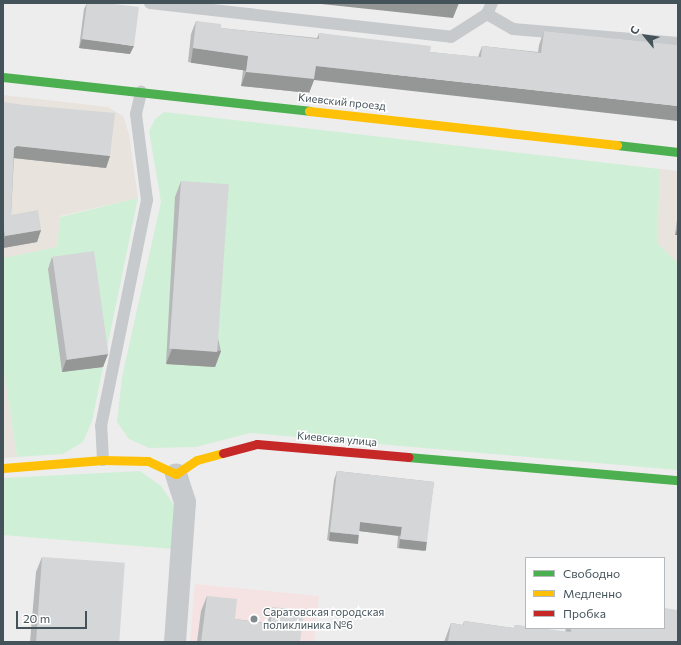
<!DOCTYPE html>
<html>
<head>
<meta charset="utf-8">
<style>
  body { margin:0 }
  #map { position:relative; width:681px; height:645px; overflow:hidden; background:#eeeded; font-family:Commissioner,sans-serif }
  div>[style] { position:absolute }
  .commercial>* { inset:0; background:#e8e3dc }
  .medical>* { inset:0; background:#f5e2e3 }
  .green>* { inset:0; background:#d0efd7 }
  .lane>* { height:12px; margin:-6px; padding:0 6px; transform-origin:6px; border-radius:6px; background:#c6cacc }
  .street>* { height:22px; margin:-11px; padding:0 11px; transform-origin:11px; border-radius:11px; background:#c6cacc }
  .fast>* { height:9px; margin:-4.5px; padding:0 4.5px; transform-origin:4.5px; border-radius:4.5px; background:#4caf50 }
  .slow>* { height:9px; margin:-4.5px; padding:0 4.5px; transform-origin:4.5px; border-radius:4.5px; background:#ffc107 }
  .jam>* { height:9px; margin:-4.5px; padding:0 4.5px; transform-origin:4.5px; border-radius:4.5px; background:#c62828 }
  .wall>* { inset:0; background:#b7b8b9 }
  .shaded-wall>* { inset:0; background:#959696; transform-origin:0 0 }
  .building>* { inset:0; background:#d5d6d7; transform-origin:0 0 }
  .dots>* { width:11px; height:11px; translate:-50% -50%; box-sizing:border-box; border:2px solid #fff; border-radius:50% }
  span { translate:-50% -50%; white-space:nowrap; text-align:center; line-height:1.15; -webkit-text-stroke:3px #fff; paint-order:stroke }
  .street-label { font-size:11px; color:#44535a }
  .poi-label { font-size:11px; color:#44535a }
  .left { translate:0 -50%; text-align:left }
  .frame { position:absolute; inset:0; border:4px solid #44535a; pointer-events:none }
  .legend { position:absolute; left:525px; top:557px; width:140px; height:72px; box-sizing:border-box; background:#fff; border:1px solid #b4babd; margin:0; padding:5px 7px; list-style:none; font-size:12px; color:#44535a }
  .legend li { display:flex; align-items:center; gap:8px; height:20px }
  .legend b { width:20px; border:1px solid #b4babd }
  .north { position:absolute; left:625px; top:16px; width:40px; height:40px; -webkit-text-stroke:3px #fff; paint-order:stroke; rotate:299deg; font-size:11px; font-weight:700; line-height:16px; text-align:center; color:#44535a }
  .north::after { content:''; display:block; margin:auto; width:14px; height:18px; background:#44535a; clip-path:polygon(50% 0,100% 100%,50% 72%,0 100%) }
  .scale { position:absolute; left:16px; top:611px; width:71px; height:18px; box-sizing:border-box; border:2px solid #44535a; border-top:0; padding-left:5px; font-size:12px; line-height:14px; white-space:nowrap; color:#44535a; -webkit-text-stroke:3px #fff; paint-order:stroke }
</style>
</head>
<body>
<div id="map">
  <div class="commercial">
    <i style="clip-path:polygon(3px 95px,108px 107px,123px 116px,129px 134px,138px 198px,60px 216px,57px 247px,3px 258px)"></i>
    <i style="clip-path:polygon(660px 169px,678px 171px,678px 263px,657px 243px)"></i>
    <i style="clip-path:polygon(3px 364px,17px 457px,3px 458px)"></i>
  </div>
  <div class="medical">
    <i style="clip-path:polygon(195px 584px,319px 596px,314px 642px,190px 642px)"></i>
  </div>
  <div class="green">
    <i style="clip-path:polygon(164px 112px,660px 169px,657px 243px,678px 263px,678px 470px,250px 433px,196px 447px,149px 448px,129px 439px,117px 422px,122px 377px,161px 202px,149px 131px,155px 119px)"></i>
    <i style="clip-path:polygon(138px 198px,92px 421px,83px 442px,63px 454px,17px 457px,3px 364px,3px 258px,57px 247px,60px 217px)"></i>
    <i style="clip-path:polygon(140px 471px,161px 486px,174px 505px,173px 549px,3px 535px,3px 478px)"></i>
  </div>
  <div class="lane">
    <i style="left:150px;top:3px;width:303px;rotate:6.4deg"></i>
    <i style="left:451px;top:37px;width:43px;rotate:-32.6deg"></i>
    <i style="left:487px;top:14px;width:12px;rotate:-66deg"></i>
    <i style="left:487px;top:14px;width:30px;rotate:30deg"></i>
    <i style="left:513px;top:29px;width:166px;rotate:4.8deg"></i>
    <i style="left:103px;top:460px;width:34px;rotate:-93deg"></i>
    <i style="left:101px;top:426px;width:231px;rotate:-78.5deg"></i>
    <i style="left:147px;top:200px;width:87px;rotate:-97.3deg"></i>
    <i style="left:136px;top:114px;width:23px;rotate:-77deg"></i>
  </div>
  <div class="street">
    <i style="left:175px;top:642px;width:140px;rotate:-85.9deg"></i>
    <i style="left:185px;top:502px;width:29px;rotate:-108deg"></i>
  </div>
  <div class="fast">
    <i style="left:3px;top:77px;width:308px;rotate:6.3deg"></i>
    <i style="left:617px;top:145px;width:61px;rotate:6.5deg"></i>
    <i style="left:408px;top:457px;width:271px;rotate:4.9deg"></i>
  </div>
  <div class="slow">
    <i style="left:309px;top:111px;width:310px;rotate:6.3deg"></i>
    <i style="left:3px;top:468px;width:100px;rotate:-4.6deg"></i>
    <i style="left:103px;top:460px;width:45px;rotate:1.3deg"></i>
    <i style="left:148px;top:461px;width:31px;rotate:25deg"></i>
    <i style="left:176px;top:474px;width:25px;rotate:-34deg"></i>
    <i style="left:197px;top:460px;width:27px;rotate:-15deg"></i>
  </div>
  <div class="jam">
    <i style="left:223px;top:453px;width:35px;rotate:-15deg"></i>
    <i style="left:257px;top:444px;width:152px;rotate:4.9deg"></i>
  </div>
  <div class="wall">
    <i style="clip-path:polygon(87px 3px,130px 54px,79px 48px,84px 9px)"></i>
    <i style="clip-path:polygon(196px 21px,221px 28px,317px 38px,319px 33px,430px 52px,478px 57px,482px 46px,538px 52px,539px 45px,544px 31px,678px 45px,314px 80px,309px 93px,241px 86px,243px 70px,188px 62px,191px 34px)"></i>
    <i style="clip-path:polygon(3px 102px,110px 156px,106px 168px,14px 158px,11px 215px,41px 230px,37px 242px,3px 248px)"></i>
    <i style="clip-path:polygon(181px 181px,221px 351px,215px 367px,166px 364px,175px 197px)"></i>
    <i style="clip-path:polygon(678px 212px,678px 235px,675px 235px)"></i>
    <i style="clip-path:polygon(52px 257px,108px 354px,103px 367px,62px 372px,48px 269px)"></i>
    <i style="clip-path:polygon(337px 471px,434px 482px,424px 551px,397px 548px,398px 536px,359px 531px,356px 543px,327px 540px,334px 480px)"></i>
    <i style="clip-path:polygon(42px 557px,118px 642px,30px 642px,36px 572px)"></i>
    <i style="clip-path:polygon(207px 596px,235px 619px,267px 623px,273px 607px,300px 642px,197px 642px,201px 611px)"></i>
    <i style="clip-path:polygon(464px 621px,514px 628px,515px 625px,565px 632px,566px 628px,664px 628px,678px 642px,444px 642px,451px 623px,463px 625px)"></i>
  </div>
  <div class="shaded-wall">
    <i style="clip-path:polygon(312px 3px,459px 3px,453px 18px)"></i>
    <i style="clip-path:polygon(82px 39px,134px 46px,130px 54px,79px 48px)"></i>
    <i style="left:193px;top:48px;width:56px;height:15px;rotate:8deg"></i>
    <i style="clip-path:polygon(316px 66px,678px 106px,678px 121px,314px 80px,309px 93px,241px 86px,246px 72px)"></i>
    <i style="clip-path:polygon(17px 146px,110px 156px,106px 168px,13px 158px,14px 148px)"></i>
    <i style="clip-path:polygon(678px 227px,678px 235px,675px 235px)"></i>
    <i style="clip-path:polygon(41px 230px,37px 242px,3px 248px,3px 241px,5px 236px)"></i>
    <i style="clip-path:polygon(172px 349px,221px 351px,215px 367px,166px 364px)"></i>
    <i style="clip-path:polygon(108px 354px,103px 367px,62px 372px,66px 360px)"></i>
    <i style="left:360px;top:522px;width:42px;height:9px;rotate:7deg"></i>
    <i style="left:330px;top:532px;width:29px;height:9px;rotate:6deg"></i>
    <i style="left:400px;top:539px;width:27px;height:9px;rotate:6deg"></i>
  </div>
  <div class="building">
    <i style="clip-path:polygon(87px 3px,106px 3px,139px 7px,134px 46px,82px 39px)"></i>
    <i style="clip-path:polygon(196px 21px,221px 24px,221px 28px,319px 39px,319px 33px,431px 46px,430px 52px,481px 57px,482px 46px,541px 53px,544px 31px,678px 45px,678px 106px,316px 66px,314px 79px,246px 72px,248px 56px,193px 48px)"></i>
    <i style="clip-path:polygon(3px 102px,24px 105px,115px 113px,110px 156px,17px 146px,14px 148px,11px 215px,38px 210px,41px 230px,5px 236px,3px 224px)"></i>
    <i style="left:181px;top:181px;width:48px;height:168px;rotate:4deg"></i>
    <i style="left:94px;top:251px;width:104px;height:42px;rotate:82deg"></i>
    <i style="clip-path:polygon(337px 471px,434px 482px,427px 542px,400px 539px,402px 527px,360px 522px,359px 535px,330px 532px)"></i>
    <i style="left:42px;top:557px;width:83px;height:85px;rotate:4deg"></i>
    <i style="clip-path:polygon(207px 596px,237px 599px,235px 619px,270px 624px,273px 607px,304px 611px,300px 642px,201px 642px)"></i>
    <i style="clip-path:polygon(664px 608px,678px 610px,678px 642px,448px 642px,451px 623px,464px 625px,464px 621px,514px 628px,515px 625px,526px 626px,526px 628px,538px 628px,571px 632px,571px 628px,664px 628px)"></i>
  </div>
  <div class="dots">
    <i style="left:254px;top:619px;background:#80898d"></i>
  </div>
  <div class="street-label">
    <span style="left:342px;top:102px;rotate:6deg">Киевский проезд</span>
    <span style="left:337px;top:439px;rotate:5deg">Киевская улица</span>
  </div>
  <div class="poi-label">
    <span class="left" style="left:263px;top:619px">Саратовская городская<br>поликлиника №6</span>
  </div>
  <div class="frame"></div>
  <ul class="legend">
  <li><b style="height:5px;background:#4caf50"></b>Свободно</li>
  <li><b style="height:5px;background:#ffc107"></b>Медленно</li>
  <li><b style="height:5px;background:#c62828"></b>Пробка</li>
  </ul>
  <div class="north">С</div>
  <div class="scale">20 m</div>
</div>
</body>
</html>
